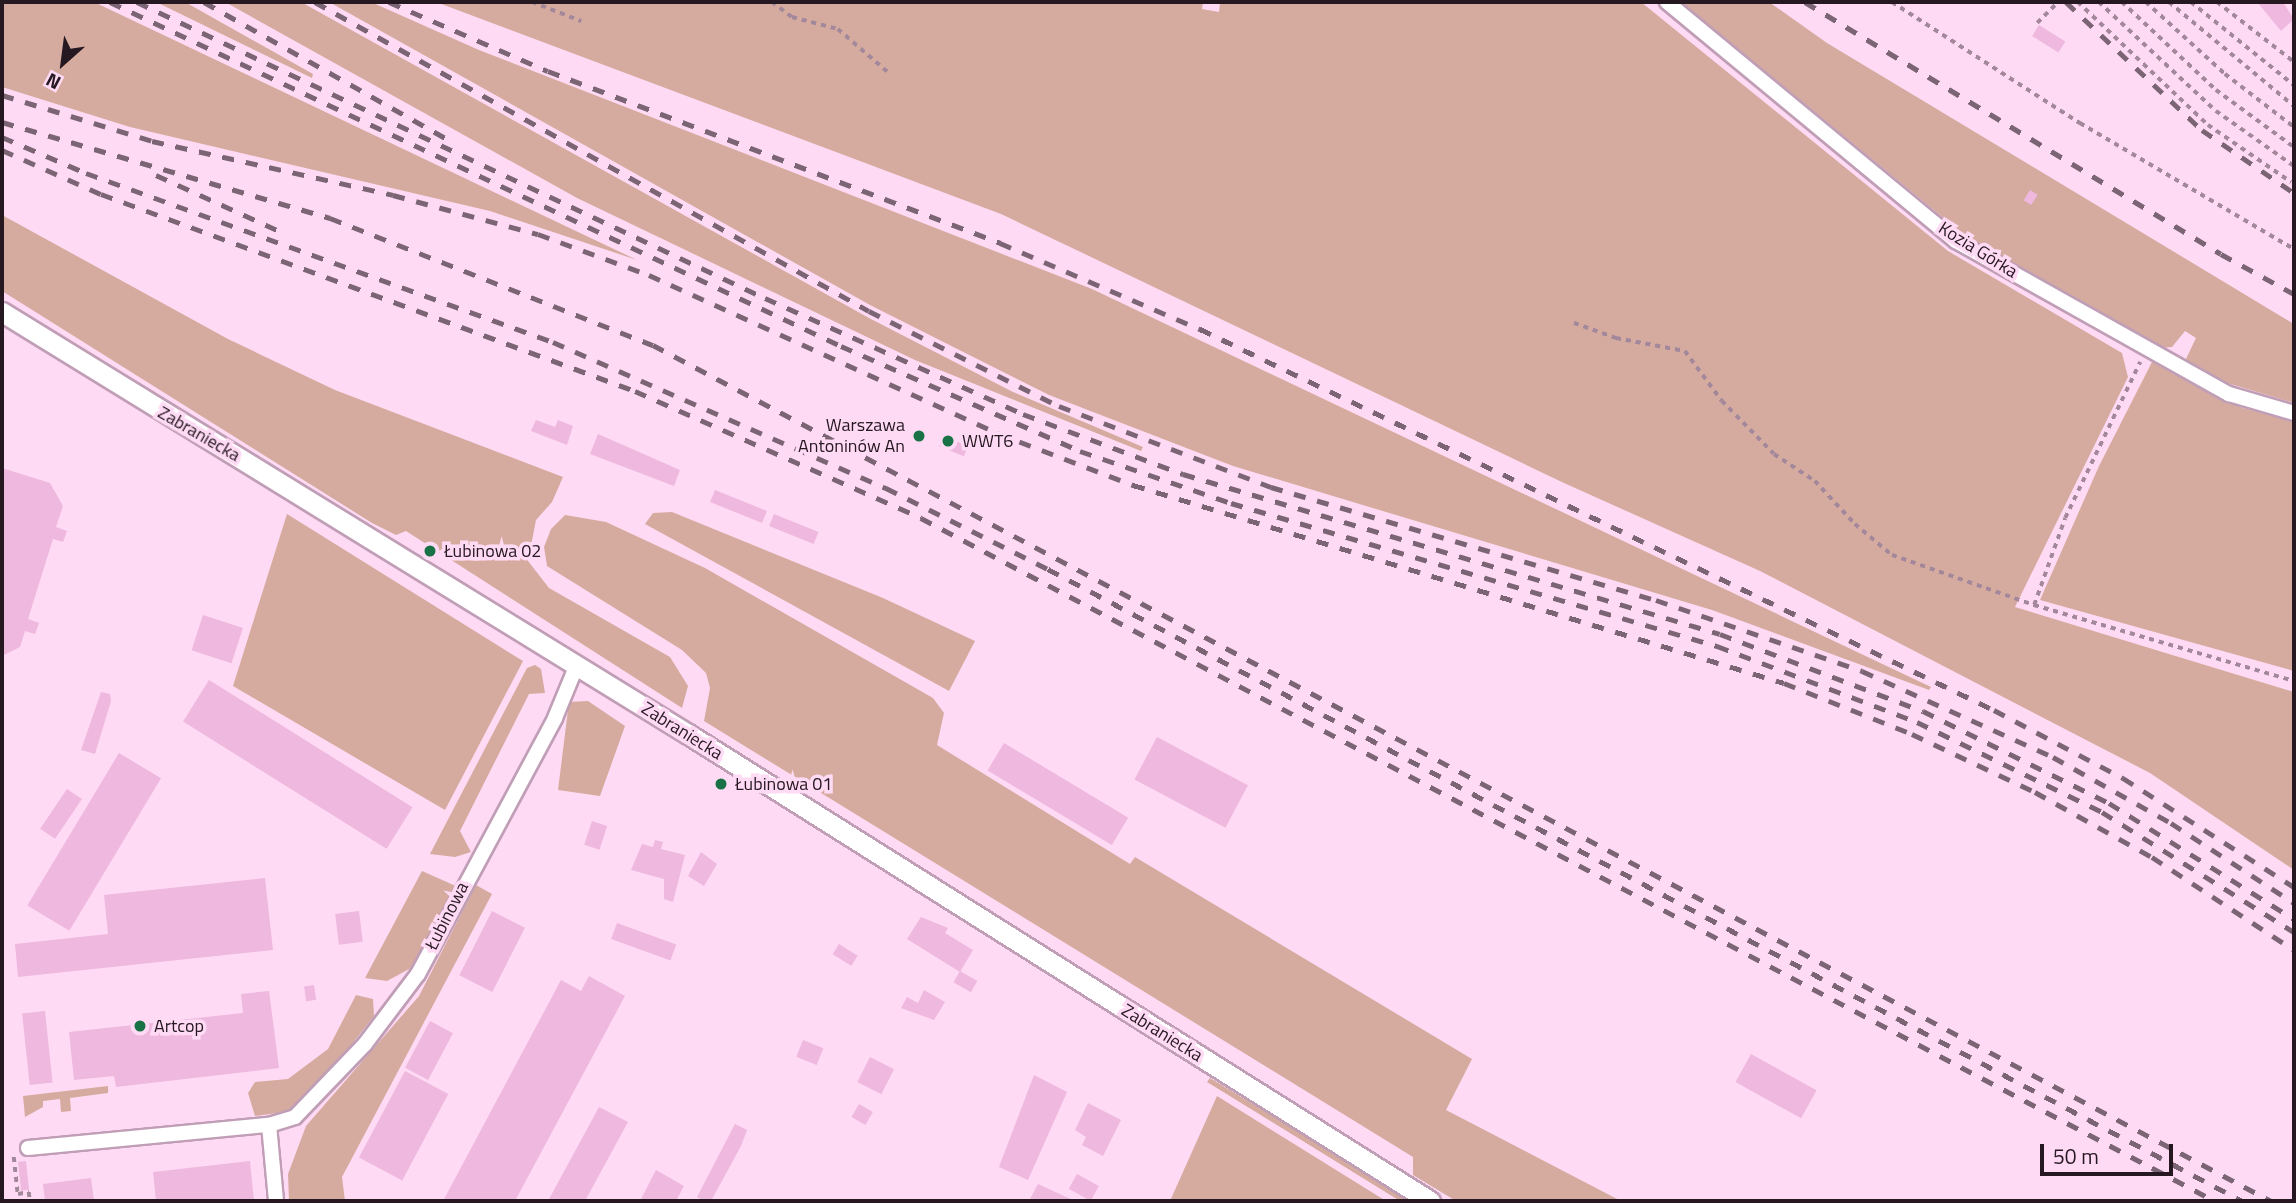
<!DOCTYPE html>
<html>
<head>
<meta charset="utf-8">
<style>
  body { margin:0 }
  #map { position:relative; width:2296px; height:1203px; overflow:hidden; background:#ffdaf4; font-family:"Titillium Web",sans-serif }
  div>[style] { position:absolute }
  .green>* { inset:0; background:#d6ab9f }
  .building>* { inset:0; background:#eeb8df; transform-origin:0 0 }
  .path>* { height:3.5px; margin-top:-1.75px; transform-origin:0; background:repeating-linear-gradient(90deg,#a3889b 0 5px,transparent 0 10px) }
  .roads { filter:drop-shadow(2px 0 #c09eb6) drop-shadow(-2px 0 #c09eb6) drop-shadow(0 2px #c09eb6) drop-shadow(0 -2px #c09eb6) }
  .minor>* { height:14px; margin:-7px; padding:0 7px; transform-origin:7px; border-radius:7px; background:#fff }
  .secondary>* { height:19px; margin:-9.5px; padding:0 9.5px; transform-origin:9.5px; border-radius:9.5px; background:#fff }
  .rail>* { height:5px; margin-top:-2.5px; transform-origin:0; background:repeating-linear-gradient(90deg,#7b6574 0 12px,transparent 0 24px) }
  .dots>* { width:19px; height:19px; translate:-50% -50%; box-sizing:border-box; border:4px solid #ffdaf4; border-radius:50% }
  span { translate:-50% -50%; white-space:nowrap; text-align:center; line-height:1.15; -webkit-text-stroke:7px #ffdaf4; paint-order:stroke }
  .street-label { font-size:18px; color:#251821 }
  .poi-label { font-size:18px; color:#251821 }
  .right { translate:-100% -50%; text-align:right }
  .left { translate:0 -50%; text-align:left }
  .frame { position:absolute; inset:0; border:4px solid #251821; pointer-events:none }
  .north { position:absolute; left:28px; top:28px; width:70px; height:70px; -webkit-text-stroke:5px #ffdaf4; paint-order:stroke; rotate:208deg; font-size:19px; font-weight:700; line-height:28px; text-align:center; color:#251821 }
  .north::after { content:''; display:block; margin:auto; width:24px; height:32px; background:#251821; clip-path:polygon(50% 0,100% 100%,50% 72%,0 100%) }
  .scale { position:absolute; left:2040px; top:1144px; width:133px; height:32px; box-sizing:border-box; border:4px solid #251821; border-top:0; padding-left:9px; font-size:21px; line-height:24px; white-space:nowrap; color:#251821; -webkit-text-stroke:5px #ffdaf4; paint-order:stroke }
</style>
</head>
<body>
<div id="map">
  <div class="green">
    <i style="clip-path:polygon(2px 2px,94px 2px,637px 260px,490px 211px,130px 127px,2px 87px)"></i>
    <i style="clip-path:polygon(156px 2px,185px 2px,313px 74px,312px 78px)"></i>
    <i style="clip-path:polygon(225px 2px,301px 2px,869px 318px,1013px 392px,1143px 447px,1141px 451px,915px 360px,577px 198px)"></i>
    <i style="clip-path:polygon(329px 2px,371px 2px,479px 50px,1092px 289px,1931px 687px,1929px 690px,1712px 610px,1233px 466px,1049px 395px,870px 305px)"></i>
    <i style="clip-path:polygon(436px 2px,1203px 2px,1202px 9px,1219px 12px,1220px 2px,1641px 2px,1948px 251px,2122px 353px,2128px 377px,2015px 607px,2294px 692px,2294px 870px,2150px 773px,1760px 571px,1564px 483px,1001px 214px)"></i>
    <i style="clip-path:polygon(1681px 2px,1769px 2px,1827px 43px,2294px 324px,2294px 403px,2224px 382px,2185px 361px,2196px 338px,2185px 331px,2172px 347px,2161px 348px,1968px 238px)"></i>
    <i style="clip-path:polygon(2px 215px,228px 339px,335px 390px,563px 477px,552px 502px,536px 520px,528px 561px,549px 588px,670px 657px,688px 686px,682px 708px,406px 531px,396px 535px,372px 523px,2px 291px)"></i>
    <i style="clip-path:polygon(2152px 362px,2243px 408px,2294px 421px,2294px 671px,2040px 600px,2099px 466px)"></i>
    <i style="clip-path:polygon(672px 512px,883px 598px,975px 641px,949px 691px,645px 524px,653px 513px)"></i>
    <i style="clip-path:polygon(287px 514px,523px 661px,445px 810px,233px 686px)"></i>
    <i style="clip-path:polygon(565px 515px,606px 522px,705px 568px,933px 698px,944px 713px,937px 745px,1130px 864px,1135px 857px,1472px 1059px,1446px 1110px,1621px 1201px,1456px 1201px,1413px 1175px,1413px 1157px,704px 721px,710px 688px,706px 673px,682px 650px,547px 566px,544px 547px,551px 529px)"></i>
    <i style="clip-path:polygon(535px 665px,541px 669px,545px 693px,529px 694px,460px 831px,471px 852px,455px 857px,430px 854px,527px 668px)"></i>
    <i style="clip-path:polygon(588px 701px,625px 726px,600px 796px,558px 790px,569px 702px)"></i>
    <i style="clip-path:polygon(422px 871px,458px 887px,411px 968px,387px 981px,365px 978px)"></i>
    <i style="clip-path:polygon(476px 885px,492px 894px,342px 1177px,345px 1201px,289px 1201px,288px 1174px,306px 1126px,419px 996px)"></i>
    <i style="clip-path:polygon(356px 995px,373px 999px,374px 1016px,319px 1086px,286px 1112px,255px 1116px,248px 1093px,255px 1082px,288px 1079px,328px 1049px)"></i>
    <i style="clip-path:polygon(1210px 1078px,1287px 1125px,1409px 1201px,1400px 1201px,1207px 1082px)"></i>
    <i style="clip-path:polygon(108px 1086px,108px 1093px,70px 1098px,71px 1111px,61px 1112px,60px 1099px,43px 1101px,43px 1107px,25px 1117px,23px 1096px)"></i>
    <i style="clip-path:polygon(1217px 1096px,1386px 1201px,1170px 1201px)"></i>
  </div>
  <div class="building">
    <i style="clip-path:polygon(2257px 2px,2283px 2px,2294px 19px,2281px 31px)"></i>
    <i style="left:2039px;top:25px;width:31px;height:13px;rotate:32deg"></i>
    <i style="left:2030px;top:190px;width:9px;height:12px;rotate:32deg"></i>
    <i style="clip-path:polygon(536px 420px,555px 427px,558px 420px,573px 426px,567px 445px,531px 431px)"></i>
    <i style="clip-path:polygon(598px 434px,680px 470px,674px 486px,590px 454px)"></i>
    <i style="left:943px;top:436px;width:27px;height:11px;rotate:22deg"></i>
    <i style="clip-path:polygon(2px 468px,50px 483px,63px 506px,56px 527px,67px 531px,63px 542px,53px 539px,28px 619px,39px 623px,35px 634px,25px 631px,20px 647px,2px 656px)"></i>
    <i style="left:715px;top:490px;width:56px;height:13px;rotate:22deg"></i>
    <i style="left:774px;top:514px;width:48px;height:13px;rotate:22deg"></i>
    <i style="left:203px;top:615px;width:42px;height:37px;rotate:18deg"></i>
    <i style="left:209px;top:680px;width:240px;height:49px;rotate:32deg"></i>
    <i style="clip-path:polygon(101px 692px,110px 694px,111px 701px,95px 754px,81px 750px)"></i>
    <i style="left:1157px;top:737px;width:103px;height:48px;rotate:28deg"></i>
    <i style="left:1004px;top:743px;width:145px;height:32px;rotate:31deg"></i>
    <i style="left:119px;top:753px;width:49px;height:178px;rotate:31deg"></i>
    <i style="left:67px;top:789px;width:18px;height:48px;rotate:34deg"></i>
    <i style="left:592px;top:821px;width:16px;height:25px;rotate:18deg"></i>
    <i style="clip-path:polygon(655px 840px,663px 842px,661px 849px,685px 855px,673px 902px,664px 899px,664px 879px,631px 870px,642px 844px,653px 847px)"></i>
    <i style="clip-path:polygon(701px 852px,717px 864px,704px 886px,688px 876px)"></i>
    <i style="clip-path:polygon(265px 878px,273px 950px,18px 977px,15px 944px,108px 934px,104px 895px)"></i>
    <i style="left:359px;top:911px;width:31px;height:24px;rotate:83deg"></i>
    <i style="left:492px;top:911px;width:37px;height:72px;rotate:27deg"></i>
    <i style="clip-path:polygon(921px 917px,948px 928px,945px 933px,973px 950px,960px 972px,907px 939px)"></i>
    <i style="left:617px;top:923px;width:63px;height:17px;rotate:20deg"></i>
    <i style="left:839px;top:944px;width:22px;height:12px;rotate:32deg"></i>
    <i style="left:960px;top:971px;width:20px;height:13px;rotate:30deg"></i>
    <i style="clip-path:polygon(589px 976px,625px 996px,515px 1201px,443px 1201px,561px 980px,581px 991px)"></i>
    <i style="left:314px;top:985px;width:15px;height:10px;rotate:82deg"></i>
    <i style="clip-path:polygon(924px 990px,945px 1002px,934px 1020px,901px 1008px,907px 997px,918px 1003px)"></i>
    <i style="clip-path:polygon(269px 991px,279px 1068px,116px 1087px,114px 1076px,74px 1080px,69px 1032px,243px 1013px,241px 994px)"></i>
    <i style="left:45px;top:1011px;width:72px;height:23px;rotate:84deg"></i>
    <i style="left:430px;top:1021px;width:26px;height:53px;rotate:28deg"></i>
    <i style="left:803px;top:1040px;width:22px;height:18px;rotate:22deg"></i>
    <i style="left:1751px;top:1054px;width:75px;height:32px;rotate:29deg"></i>
    <i style="left:870px;top:1057px;width:27px;height:28px;rotate:27deg"></i>
    <i style="left:405px;top:1071px;width:49px;height:98px;rotate:28deg"></i>
    <i style="clip-path:polygon(1034px 1075px,1067px 1092px,1028px 1180px,999px 1167px)"></i>
    <i style="clip-path:polygon(1088px 1103px,1121px 1120px,1103px 1156px,1082px 1145px,1086px 1137px,1075px 1130px)"></i>
    <i style="left:859px;top:1104px;width:16px;height:15px;rotate:30deg"></i>
    <i style="clip-path:polygon(599px 1107px,628px 1122px,585px 1201px,548px 1201px)"></i>
    <i style="clip-path:polygon(735px 1124px,747px 1130px,741px 1146px,711px 1201px,704px 1201px,697px 1197px)"></i>
    <i style="left:26px;top:1161px;width:29px;height:8px;rotate:84deg"></i>
    <i style="clip-path:polygon(250px 1161px,254px 1201px,156px 1201px,153px 1172px)"></i>
    <i style="clip-path:polygon(656px 1170px,684px 1186px,676px 1201px,640px 1201px)"></i>
    <i style="left:1077px;top:1174px;width:25px;height:17px;rotate:29deg"></i>
    <i style="clip-path:polygon(91px 1178px,94px 1201px,45px 1201px,43px 1184px)"></i>
    <i style="clip-path:polygon(1038px 1184px,1075px 1201px,1029px 1201px)"></i>
  </div>
  <div class="path">
    <i style="left:532px;top:2px;width:53px;rotate:21.2deg"></i>
    <i style="left:772px;top:2px;width:25px;rotate:37deg"></i>
    <i style="left:792px;top:17px;width:48px;rotate:14.6deg"></i>
    <i style="left:838px;top:29px;width:67px;rotate:40.8deg"></i>
    <i style="left:1892px;top:2px;width:224px;rotate:32.8deg"></i>
    <i style="left:2080px;top:123px;width:248px;rotate:30.5deg"></i>
    <i style="left:2078px;top:2px;width:179px;rotate:43.4deg"></i>
    <i style="left:2208px;top:125px;width:101px;rotate:34.5deg"></i>
    <i style="left:2099px;top:2px;width:160px;rotate:43deg"></i>
    <i style="left:2216px;top:111px;width:95px;rotate:35.2deg"></i>
    <i style="left:2122px;top:2px;width:129px;rotate:43.1deg"></i>
    <i style="left:2216px;top:90px;width:97px;rotate:36.2deg"></i>
    <i style="left:2146px;top:2px;width:107px;rotate:42.3deg"></i>
    <i style="left:2225px;top:74px;width:87px;rotate:37.5deg"></i>
    <i style="left:2169px;top:2px;width:163px;rotate:39.8deg"></i>
    <i style="left:2191px;top:2px;width:132px;rotate:38.9deg"></i>
    <i style="left:2217px;top:2px;width:98px;rotate:37.9deg"></i>
    <i style="left:2037px;top:23px;width:30px;rotate:-45deg"></i>
    <i style="left:1574px;top:323px;width:45px;rotate:19.7deg"></i>
    <i style="left:1616px;top:338px;width:70px;rotate:10.7deg"></i>
    <i style="left:1685px;top:351px;width:62px;rotate:53.5deg"></i>
    <i style="left:1722px;top:401px;width:74px;rotate:45.5deg"></i>
    <i style="left:1774px;top:454px;width:49px;rotate:33.4deg"></i>
    <i style="left:1815px;top:481px;width:59px;rotate:47.1deg"></i>
    <i style="left:1855px;top:524px;width:48px;rotate:40deg"></i>
    <i style="left:1892px;top:555px;width:151px;rotate:19.4deg"></i>
    <i style="left:2034px;top:605px;width:271px;rotate:16.3deg"></i>
    <i style="left:2034px;top:605px;width:92px;rotate:-70.4deg"></i>
    <i style="left:2065px;top:518px;width:173px;rotate:-64.3deg"></i>
    <i style="left:14px;top:1157px;width:37px;rotate:84deg"></i>
    <i style="left:18px;top:1194px;width:11px;rotate:-10deg"></i>
    <i style="left:29px;top:1192px;width:9px;rotate:84deg"></i>
  </div>
  <div class="roads">
    <div class="minor">
      <i style="left:1667px;top:2px;width:375px;rotate:39.6deg"></i>
      <i style="left:1956px;top:241px;width:313px;rotate:29.3deg"></i>
      <i style="left:2229px;top:394px;width:68px;rotate:16.3deg"></i>
      <i style="left:269px;top:1125px;width:76px;rotate:84.7deg"></i>
      <i style="left:28px;top:1148px;width:242px;rotate:-5.5deg"></i>
      <i style="left:269px;top:1125px;width:27px;rotate:-17deg"></i>
      <i style="left:295px;top:1117px;width:101px;rotate:-46.2deg"></i>
      <i style="left:365px;top:1044px;width:88px;rotate:-52.9deg"></i>
      <i style="left:418px;top:974px;width:290px;rotate:-61.8deg"></i>
      <i style="left:555px;top:718px;width:55px;rotate:-67.6deg"></i>
    </div>
    <div class="secondary">
      <i style="left:2px;top:312px;width:805px;rotate:31.6deg"></i>
      <i style="left:688px;top:734px;width:877px;rotate:32.19deg"></i>
    </div>
  </div>
  <div class="rail">
    <i style="left:110px;top:2px;width:808px;rotate:25.2deg"></i>
    <i style="left:841px;top:346px;width:261px;rotate:23.7deg"></i>
    <i style="left:1080px;top:451px;width:160px;rotate:19deg"></i>
    <i style="left:1231px;top:503px;width:507px;rotate:16.4deg"></i>
    <i style="left:1717px;top:646px;width:214px;rotate:20.8deg"></i>
    <i style="left:1917px;top:722px;width:206px;rotate:25.9deg"></i>
    <i style="left:2102px;top:812px;width:226px;rotate:32deg"></i>
    <i style="left:137px;top:2px;width:694px;rotate:25.24deg"></i>
    <i style="left:765px;top:298px;width:283px;rotate:24.2deg"></i>
    <i style="left:1023px;top:414px;width:171px;rotate:20.6deg"></i>
    <i style="left:1183px;top:474px;width:560px;rotate:16.59deg"></i>
    <i style="left:1720px;top:634px;width:217px;rotate:20.8deg"></i>
    <i style="left:1923px;top:711px;width:208px;rotate:26.3deg"></i>
    <i style="left:2109px;top:803px;width:218px;rotate:32.1deg"></i>
    <i style="left:204px;top:2px;width:277px;rotate:29.4deg"></i>
    <i style="left:315px;top:2px;width:634px;rotate:29.15deg"></i>
    <i style="left:869px;top:311px;width:212px;rotate:26.6deg"></i>
    <i style="left:1059px;top:406px;width:227px;rotate:20.9deg"></i>
    <i style="left:1271px;top:487px;width:401px;rotate:16.4deg"></i>
    <i style="left:1656px;top:600px;width:218px;rotate:19deg"></i>
    <i style="left:1862px;top:671px;width:209px;rotate:24.2deg"></i>
    <i style="left:2053px;top:757px;width:135px;rotate:29.2deg"></i>
    <i style="left:2171px;top:823px;width:147px;rotate:33deg"></i>
    <i style="left:389px;top:2px;width:173px;rotate:23.5deg"></i>
    <i style="left:548px;top:71px;width:484px;rotate:20.8deg"></i>
    <i style="left:1000px;top:243px;width:218px;rotate:23.3deg"></i>
    <i style="left:1200px;top:329px;width:881px;rotate:25.63deg"></i>
    <i style="left:1994px;top:710px;width:146px;rotate:27.8deg"></i>
    <i style="left:2123px;top:778px;width:203px;rotate:32.5deg"></i>
    <i style="left:1805px;top:2px;width:486px;rotate:31.2deg"></i>
    <i style="left:2221px;top:254px;width:83px;rotate:28.7deg"></i>
    <i style="left:2066px;top:2px;width:187px;rotate:43.3deg"></i>
    <i style="left:2202px;top:130px;width:112px;rotate:34.4deg"></i>
    <i style="left:2px;top:95px;width:157px;rotate:17deg"></i>
    <i style="left:152px;top:141px;width:247px;rotate:12.6deg"></i>
    <i style="left:393px;top:195px;width:150px;rotate:15.1deg"></i>
    <i style="left:538px;top:234px;width:118px;rotate:20.3deg"></i>
    <i style="left:649px;top:275px;width:382px;rotate:24.4deg"></i>
    <i style="left:997px;top:433px;width:146px;rotate:20.9deg"></i>
    <i style="left:1133px;top:485px;width:680px;rotate:16.92deg"></i>
    <i style="left:1784px;top:683px;width:138px;rotate:21.7deg"></i>
    <i style="left:1912px;top:734px;width:136px;rotate:25.2deg"></i>
    <i style="left:2035px;top:792px;width:134px;rotate:29.1deg"></i>
    <i style="left:2152px;top:857px;width:170px;rotate:33.2deg"></i>
    <i style="left:2px;top:122px;width:342px;rotate:16.3deg"></i>
    <i style="left:330px;top:218px;width:347px;rotate:21.5deg"></i>
    <i style="left:653px;top:345px;width:1830px;rotate:27.88deg"></i>
    <i style="left:2px;top:137px;width:91px;rotate:23.2deg"></i>
    <i style="left:86px;top:173px;width:497px;rotate:19.9deg"></i>
    <i style="left:553px;top:342px;width:364px;rotate:23.7deg"></i>
    <i style="left:886px;top:488px;width:181px;rotate:26.6deg"></i>
    <i style="left:1048px;top:569px;width:1351px;rotate:27.89deg"></i>
    <i style="left:2px;top:150px;width:108px;rotate:24deg"></i>
    <i style="left:101px;top:194px;width:569px;rotate:20.25deg"></i>
    <i style="left:635px;top:391px;width:313px;rotate:23.9deg"></i>
    <i style="left:921px;top:518px;width:1463px;rotate:27.83deg"></i>
    <i style="left:156px;top:175px;width:133px;rotate:24.4deg"></i>
  </div>
  <div class="dots">
    <i style="left:919px;top:436px;background:#197246"></i>
    <i style="left:948px;top:441px;background:#197246"></i>
    <i style="left:430px;top:551px;background:#197246"></i>
    <i style="left:721px;top:784px;background:#197246"></i>
    <i style="left:140px;top:1026px;background:#197246"></i>
  </div>
  <div class="street-label">
    <span style="left:1978px;top:250px;rotate:32deg">Kozia Górka</span>
    <span style="left:199px;top:434px;rotate:30deg">Zabraniecka</span>
    <span style="left:682px;top:731px;rotate:32deg">Zabraniecka</span>
    <span style="left:447px;top:916px;rotate:-63deg">Łubinowa</span>
    <span style="left:1162px;top:1033px;rotate:32deg">Zabraniecka</span>
  </div>
  <div class="poi-label">
    <span class="right" style="left:905px;top:436px">Warszawa<br>Antoninów An</span>
    <span class="left" style="left:962px;top:441px">WWT6</span>
    <span class="left" style="left:444px;top:551px">Łubinowa 02</span>
    <span class="left" style="left:735px;top:784px">Łubinowa 01</span>
    <span class="left" style="left:154px;top:1026px">Artcop</span>
  </div>
  <div class="frame"></div>
  <div class="north">N</div>
  <div class="scale">50 m</div>
</div>
</body>
</html>
